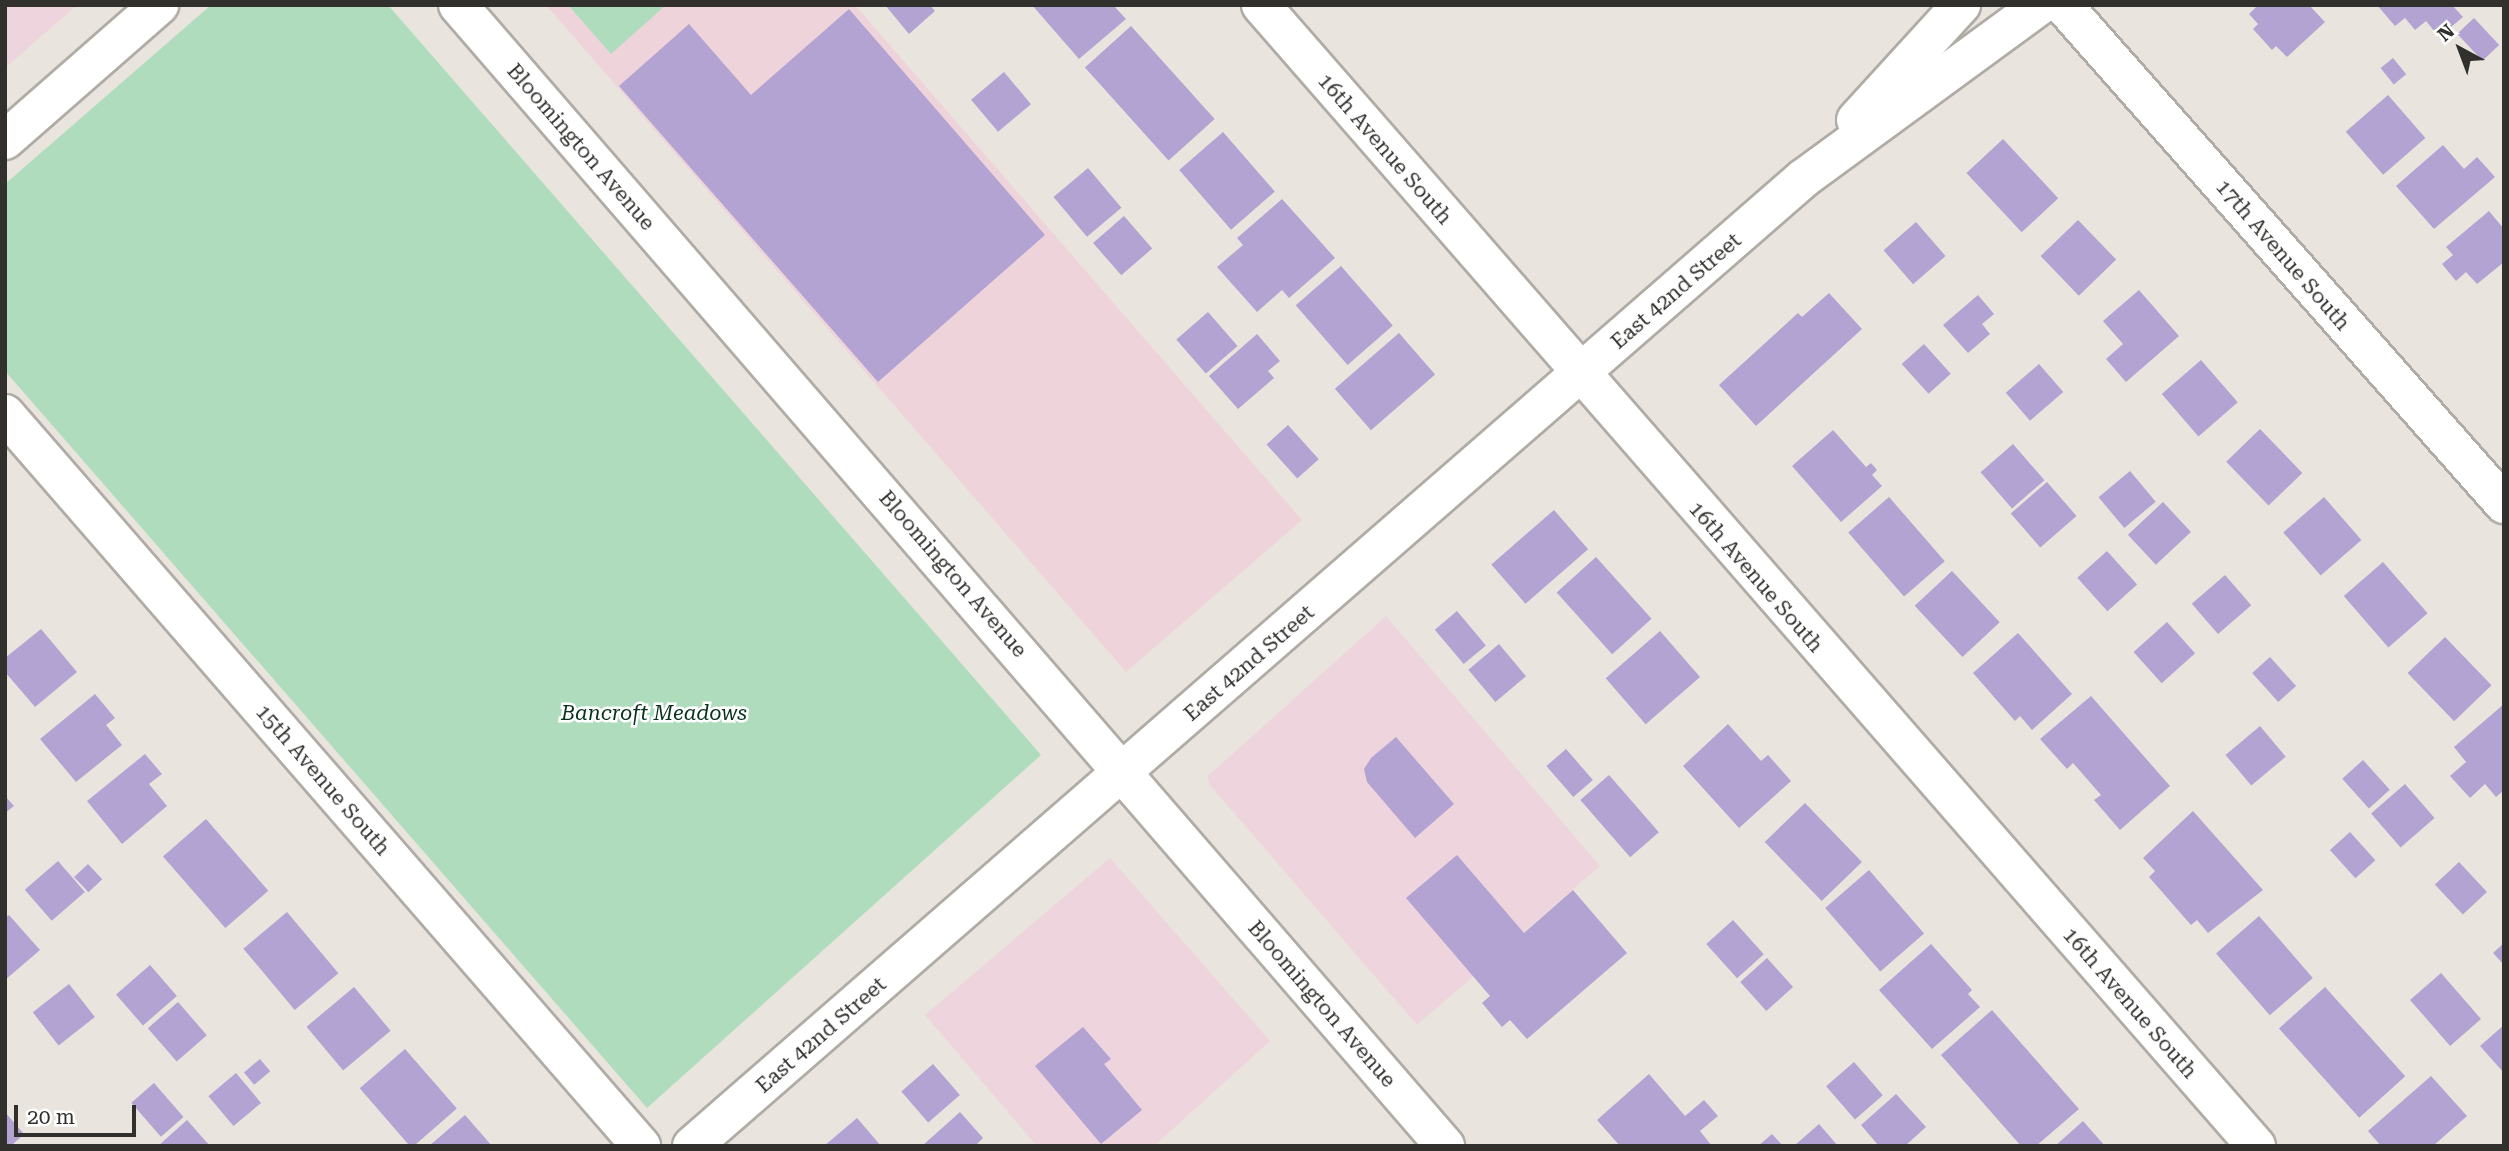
<!DOCTYPE html>
<html>
<head>
<meta charset="utf-8">
<style>
  body { margin:0 }
  #map { position:relative; width:2509px; height:1151px; overflow:hidden; background:#e9e5de; font-family:"Roboto Serif",serif }
  div>[style] { position:absolute }
  .commercial>* { inset:0; background:#eed4dc }
  .education>* { inset:0; background:#eed4da }
  .green>* { inset:0; background:#b0dcbe }
  .building>* { inset:0; background:#b2a3d3; transform-origin:0 0 }
  .roads { filter:drop-shadow(2px 0 #b0aca5) drop-shadow(-2px 0 #b0aca5) drop-shadow(0 2px #b0aca5) drop-shadow(0 -2px #b0aca5) }
  .street>* { height:38px; margin:-19px; padding:0 19px; transform-origin:19px; border-radius:19px; background:#fff }
  .secondary>* { height:38px; margin:-19px; padding:0 19px; transform-origin:19px; border-radius:19px; background:#fff }
  span { translate:-50% -50%; white-space:nowrap; text-align:center; line-height:1.15; -webkit-text-stroke:5px #fff; paint-order:stroke }
  .street-label { font-size:21px; color:#31302d }
  .park-label { font-size:21px; color:#09321d; font-style:italic }
  .frame { position:absolute; inset:0; border:7px solid #31302d; pointer-events:none }
  .north { position:absolute; left:2425px; top:14px; width:70px; height:70px; -webkit-text-stroke:5px #fff; paint-order:stroke; rotate:319deg; font-size:19px; font-weight:700; line-height:28px; text-align:center; color:#31302d }
  .north::after { content:''; display:block; margin:auto; width:24px; height:32px; background:#31302d; clip-path:polygon(50% 0,100% 100%,50% 72%,0 100%) }
  .scale { position:absolute; left:14px; top:1105px; width:122px; height:32px; box-sizing:border-box; border:4px solid #31302d; border-top:0; padding-left:9px; font-size:21px; line-height:24px; white-space:nowrap; color:#31302d; -webkit-text-stroke:5px #fff; paint-order:stroke }
</style>
</head>
<body>
<div id="map">
  <div class="commercial">
    <i style="clip-path:polygon(5px 5px,77px 5px,5px 68px)"></i>
    <i style="clip-path:polygon(1386px 616px,1600px 866px,1417px 1025px,1209px 784px,1208px 776px)"></i>
    <i style="clip-path:polygon(1110px 858px,1270px 1041px,1154px 1146px,1037px 1146px,925px 1015px)"></i>
  </div>
  <div class="education">
    <i style="clip-path:polygon(546px 5px,855px 5px,1302px 520px,1126px 672px)"></i>
  </div>
  <div class="green">
    <i style="clip-path:polygon(211px 5px,388px 5px,1041px 755px,647px 1108px,5px 371px,5px 184px)"></i>
    <i style="clip-path:polygon(568px 5px,666px 5px,611px 54px)"></i>
  </div>
  <div class="building">
    <i style="clip-path:polygon(885px 5px,930px 5px,935px 11px,909px 34px)"></i>
    <i style="clip-path:polygon(1032px 5px,1113px 5px,1126px 19px,1079px 59px)"></i>
    <i style="clip-path:polygon(2258px 5px,2309px 5px,2325px 22px,2287px 57px,2276px 46px,2272px 50px,2253px 29px,2258px 24px,2249px 14px)"></i>
    <i style="clip-path:polygon(2377px 5px,2452px 5px,2463px 17px,2439px 37px,2426px 21px,2415px 30px,2405px 18px,2395px 26px)"></i>
    <i style="clip-path:polygon(849px 9px,1045px 235px,878px 382px,619px 86px,689px 24px,751px 95px)"></i>
    <i style="left:2474px;top:18px;width:37px;height:23px;rotate:47deg"></i>
    <i style="left:1131px;top:26px;width:125px;height:62px;rotate:48deg"></i>
    <i style="left:2393px;top:58px;width:21px;height:16px;rotate:51deg"></i>
    <i style="left:1004px;top:72px;width:42px;height:43px;rotate:50deg"></i>
    <i style="left:2388px;top:95px;width:57px;height:56px;rotate:49deg"></i>
    <i style="left:1223px;top:132px;width:79px;height:58px;rotate:49deg"></i>
    <i style="left:2003px;top:139px;width:81px;height:50px;rotate:47deg"></i>
    <i style="clip-path:polygon(2443px 145px,2464px 169px,2477px 157px,2495px 177px,2434px 229px,2396px 186px)"></i>
    <i style="left:1088px;top:168px;width:52px;height:45px;rotate:50deg"></i>
    <i style="clip-path:polygon(1282px 199px,1335px 258px,1289px 298px,1282px 290px,1257px 312px,1217px 267px,1243px 245px,1237px 238px)"></i>
    <i style="clip-path:polygon(2489px 211px,2504px 229px,2504px 262px,2477px 284px,2466px 272px,2456px 281px,2442px 264px,2453px 255px,2446px 247px)"></i>
    <i style="left:1124px;top:216px;width:43px;height:41px;rotate:49deg"></i>
    <i style="left:2078px;top:220px;width:55px;height:52px;rotate:46deg"></i>
    <i style="left:1916px;top:222px;width:45px;height:43px;rotate:49deg"></i>
    <i style="left:1341px;top:266px;width:79px;height:60px;rotate:49deg"></i>
    <i style="clip-path:polygon(2139px 290px,2179px 336px,2126px 382px,2106px 359px,2123px 344px,2103px 321px)"></i>
    <i style="clip-path:polygon(1829px 293px,1862px 329px,1756px 426px,1719px 385px,1798px 313px,1802px 317px)"></i>
    <i style="clip-path:polygon(1978px 295px,1994px 314px,1982px 324px,1990px 334px,1968px 353px,1943px 325px)"></i>
    <i style="left:1208px;top:312px;width:45px;height:42px;rotate:49deg"></i>
    <i style="left:1399px;top:333px;width:55px;height:85px;rotate:49deg"></i>
    <i style="clip-path:polygon(1257px 334px,1280px 361px,1268px 371px,1274px 378px,1238px 409px,1209px 376px)"></i>
    <i style="left:1924px;top:344px;width:40px;height:30px;rotate:48deg"></i>
    <i style="left:2201px;top:360px;width:56px;height:52px;rotate:49deg"></i>
    <i style="left:2039px;top:364px;width:37px;height:44px;rotate:49deg"></i>
    <i style="left:1288px;top:425px;width:46px;height:29px;rotate:48deg"></i>
    <i style="left:2260px;top:429px;width:61px;height:47px;rotate:46deg"></i>
    <i style="clip-path:polygon(1833px 430px,1866px 467px,1871px 463px,1877px 470px,1872px 475px,1882px 486px,1841px 522px,1792px 466px)"></i>
    <i style="left:2013px;top:444px;width:48px;height:43px;rotate:49deg"></i>
    <i style="left:2130px;top:471px;width:40px;height:41px;rotate:50deg"></i>
    <i style="left:2047px;top:482px;width:45px;height:48px;rotate:49deg"></i>
    <i style="left:1889px;top:497px;width:85px;height:54px;rotate:49deg"></i>
    <i style="left:2324px;top:497px;width:57px;height:54px;rotate:49deg"></i>
    <i style="left:2163px;top:502px;width:41px;height:48px;rotate:47deg"></i>
    <i style="left:1554px;top:510px;width:52px;height:83px;rotate:49deg"></i>
    <i style="left:2107px;top:551px;width:45px;height:40px;rotate:48deg"></i>
    <i style="left:1596px;top:557px;width:83px;height:53px;rotate:48deg"></i>
    <i style="left:2383px;top:562px;width:68px;height:52px;rotate:49deg"></i>
    <i style="left:1952px;top:571px;width:70px;height:51px;rotate:47deg"></i>
    <i style="left:2225px;top:575px;width:40px;height:44px;rotate:49deg"></i>
    <i style="left:1457px;top:611px;width:45px;height:29px;rotate:50deg"></i>
    <i style="left:2167px;top:622px;width:42px;height:45px;rotate:48deg"></i>
    <i style="clip-path:polygon(41px 629px,77px 672px,35px 707px,5px 672px,5px 658px)"></i>
    <i style="left:1660px;top:631px;width:61px;height:72px;rotate:49deg"></i>
    <i style="clip-path:polygon(2018px 633px,2072px 694px,2032px 730px,2020px 716px,2015px 721px,1973px 673px)"></i>
    <i style="left:2445px;top:637px;width:67px;height:52px;rotate:46deg"></i>
    <i style="left:1499px;top:644px;width:42px;height:40px;rotate:50deg"></i>
    <i style="left:2270px;top:657px;width:39px;height:24px;rotate:48deg"></i>
    <i style="clip-path:polygon(95px 694px,115px 718px,106px 725px,122px 745px,76px 782px,40px 739px)"></i>
    <i style="clip-path:polygon(2091px 696px,2170px 786px,2120px 830px,2094px 800px,2101px 795px,2073px 763px,2067px 769px,2040px 739px)"></i>
    <i style="clip-path:polygon(2504px 704px,2504px 790px,2496px 797px,2485px 784px,2470px 798px,2450px 776px,2466px 762px,2454px 747px)"></i>
    <i style="clip-path:polygon(1728px 724px,1761px 761px,1768px 755px,1791px 781px,1739px 828px,1683px 766px)"></i>
    <i style="left:2260px;top:726px;width:40px;height:45px;rotate:50deg"></i>
    <i style="clip-path:polygon(1396px 737px,1454px 804px,1415px 838px,1367px 782px,1364px 769px,1371px 758px)"></i>
    <i style="left:1566px;top:749px;width:41px;height:26px;rotate:49deg"></i>
    <i style="clip-path:polygon(145px 754px,162px 774px,149px 784px,167px 806px,122px 844px,87px 801px)"></i>
    <i style="left:2363px;top:760px;width:40px;height:28px;rotate:48deg"></i>
    <i style="left:1609px;top:775px;width:76px;height:38px;rotate:49deg"></i>
    <i style="left:2405px;top:784px;width:45px;height:45px;rotate:49deg"></i>
    <i style="clip-path:polygon(5px 796px,14px 806px,5px 813px)"></i>
    <i style="left:1805px;top:803px;width:82px;height:56px;rotate:46deg"></i>
    <i style="clip-path:polygon(2193px 811px,2263px 890px,2208px 933px,2197px 920px,2191px 925px,2149px 877px,2155px 871px,2143px 858px)"></i>
    <i style="left:206px;top:819px;width:95px;height:57px;rotate:49deg"></i>
    <i style="left:2350px;top:832px;width:38px;height:27px;rotate:48deg"></i>
    <i style="clip-path:polygon(1457px 855px,1524px 933px,1573px 890px,1627px 953px,1527px 1039px,1510px 1020px,1502px 1027px,1482px 1003px,1490px 996px,1406px 898px)"></i>
    <i style="left:58px;top:861px;width:41px;height:44px;rotate:49deg"></i>
    <i style="left:2459px;top:862px;width:41px;height:33px;rotate:47deg"></i>
    <i style="left:88px;top:864px;width:21px;height:19px;rotate:47deg"></i>
    <i style="left:1869px;top:870px;width:84px;height:58px;rotate:49deg"></i>
    <i style="left:287px;top:912px;width:80px;height:57px;rotate:50deg"></i>
    <i style="clip-path:polygon(9px 915px,40px 950px,5px 980px,5px 918px)"></i>
    <i style="left:2259px;top:916px;width:82px;height:57px;rotate:49deg"></i>
    <i style="left:1733px;top:920px;width:46px;height:36px;rotate:48deg"></i>
    <i style="clip-path:polygon(2504px 943px,2504px 965px,2493px 953px)"></i>
    <i style="clip-path:polygon(1931px 944px,1972px 990px,1968px 994px,1980px 1007px,1932px 1049px,1879px 990px)"></i>
    <i style="left:1767px;top:958px;width:39px;height:36px;rotate:48deg"></i>
    <i style="left:150px;top:965px;width:41px;height:45px;rotate:49deg"></i>
    <i style="left:2441px;top:973px;width:61px;height:41px;rotate:49deg"></i>
    <i style="left:69px;top:984px;width:42px;height:46px;rotate:52deg"></i>
    <i style="left:354px;top:987px;width:57px;height:62px;rotate:50deg"></i>
    <i style="left:2325px;top:987px;width:120px;height:62px;rotate:48deg"></i>
    <i style="left:178px;top:1002px;width:44px;height:40px;rotate:49deg"></i>
    <i style="clip-path:polygon(1992px 1010px,2079px 1109px,2036px 1146px,2021px 1146px,1941px 1055px)"></i>
    <i style="clip-path:polygon(2504px 1025px,2504px 1073px,2480px 1046px)"></i>
    <i style="clip-path:polygon(1083px 1027px,1111px 1059px,1104px 1064px,1142px 1110px,1101px 1144px,1035px 1066px)"></i>
    <i style="left:405px;top:1049px;width:79px;height:60px;rotate:49deg"></i>
    <i style="left:260px;top:1059px;width:16px;height:21px;rotate:50deg"></i>
    <i style="left:1854px;top:1062px;width:44px;height:37px;rotate:49deg"></i>
    <i style="left:933px;top:1064px;width:41px;height:42px;rotate:49deg"></i>
    <i style="left:236px;top:1073px;width:39px;height:36px;rotate:50deg"></i>
    <i style="clip-path:polygon(1649px 1074px,1685px 1116px,1704px 1100px,1718px 1116px,1700px 1131px,1712px 1146px,1620px 1146px,1597px 1120px)"></i>
    <i style="clip-path:polygon(2431px 1076px,2467px 1116px,2433px 1146px,2381px 1146px,2368px 1131px)"></i>
    <i style="left:154px;top:1083px;width:45px;height:30px;rotate:49deg"></i>
    <i style="clip-path:polygon(1896px 1094px,1926px 1127px,1905px 1146px,1879px 1146px,1861px 1125px)"></i>
    <i style="clip-path:polygon(5px 1112px,24px 1134px,11px 1146px,5px 1146px)"></i>
    <i style="clip-path:polygon(960px 1112px,983px 1138px,975px 1146px,922px 1146px)"></i>
    <i style="clip-path:polygon(465px 1115px,492px 1146px,429px 1146px)"></i>
    <i style="clip-path:polygon(857px 1118px,881px 1146px,824px 1146px)"></i>
    <i style="clip-path:polygon(187px 1120px,210px 1146px,158px 1146px)"></i>
    <i style="clip-path:polygon(2083px 1121px,2105px 1146px,2055px 1146px)"></i>
    <i style="clip-path:polygon(1819px 1124px,1838px 1146px,1794px 1146px)"></i>
    <i style="clip-path:polygon(1772px 1134px,1783px 1146px,1758px 1146px)"></i>
  </div>
  <div class="roads">
    <div class="street">
      <i style="left:1261px;top:5px;width:1514px;rotate:48.91deg"></i>
      <i style="left:2063px;top:5px;width:666px;rotate:48.53deg"></i>
      <i style="left:5px;top:140px;width:205px;rotate:-41.2deg"></i>
      <i style="left:5px;top:414px;width:970px;rotate:49.01deg"></i>
    </div>
    <div class="secondary">
      <i style="left:458px;top:5px;width:1509px;rotate:49.14deg"></i>
      <i style="left:1856px;top:120px;width:156px;rotate:-47.6deg"></i>
      <i style="left:692px;top:1146px;width:1474px;rotate:-41.04deg"></i>
      <i style="left:1804px;top:178px;width:293px;rotate:-36.2deg"></i>
    </div>
  </div>
  <div class="street-label">
    <span style="left:581px;top:147px;rotate:49deg">Bloomington Avenue</span>
    <span style="left:1385px;top:149px;rotate:49deg">16th Avenue South</span>
    <span style="left:2283px;top:255px;rotate:49deg">17th Avenue South</span>
    <span style="left:1676px;top:291px;rotate:-41deg">East 42nd Street</span>
    <span style="left:953px;top:574px;rotate:49deg">Bloomington Avenue</span>
    <span style="left:1756px;top:577px;rotate:49deg">16th Avenue South</span>
    <span style="left:1249px;top:663px;rotate:-41deg">East 42nd Street</span>
    <span style="left:323px;top:780px;rotate:49deg">15th Avenue South</span>
    <span style="left:2130px;top:1003px;rotate:49deg">16th Avenue South</span>
    <span style="left:1322px;top:1004px;rotate:49deg">Bloomington Avenue</span>
    <span style="left:821px;top:1035px;rotate:-41deg">East 42nd Street</span>
  </div>
  <div class="park-label">
    <span style="left:654px;top:713px">Bancroft Meadows</span>
  </div>
  <div class="frame"></div>
  <div class="north">N</div>
  <div class="scale">20 m</div>
</div>
</body>
</html>
